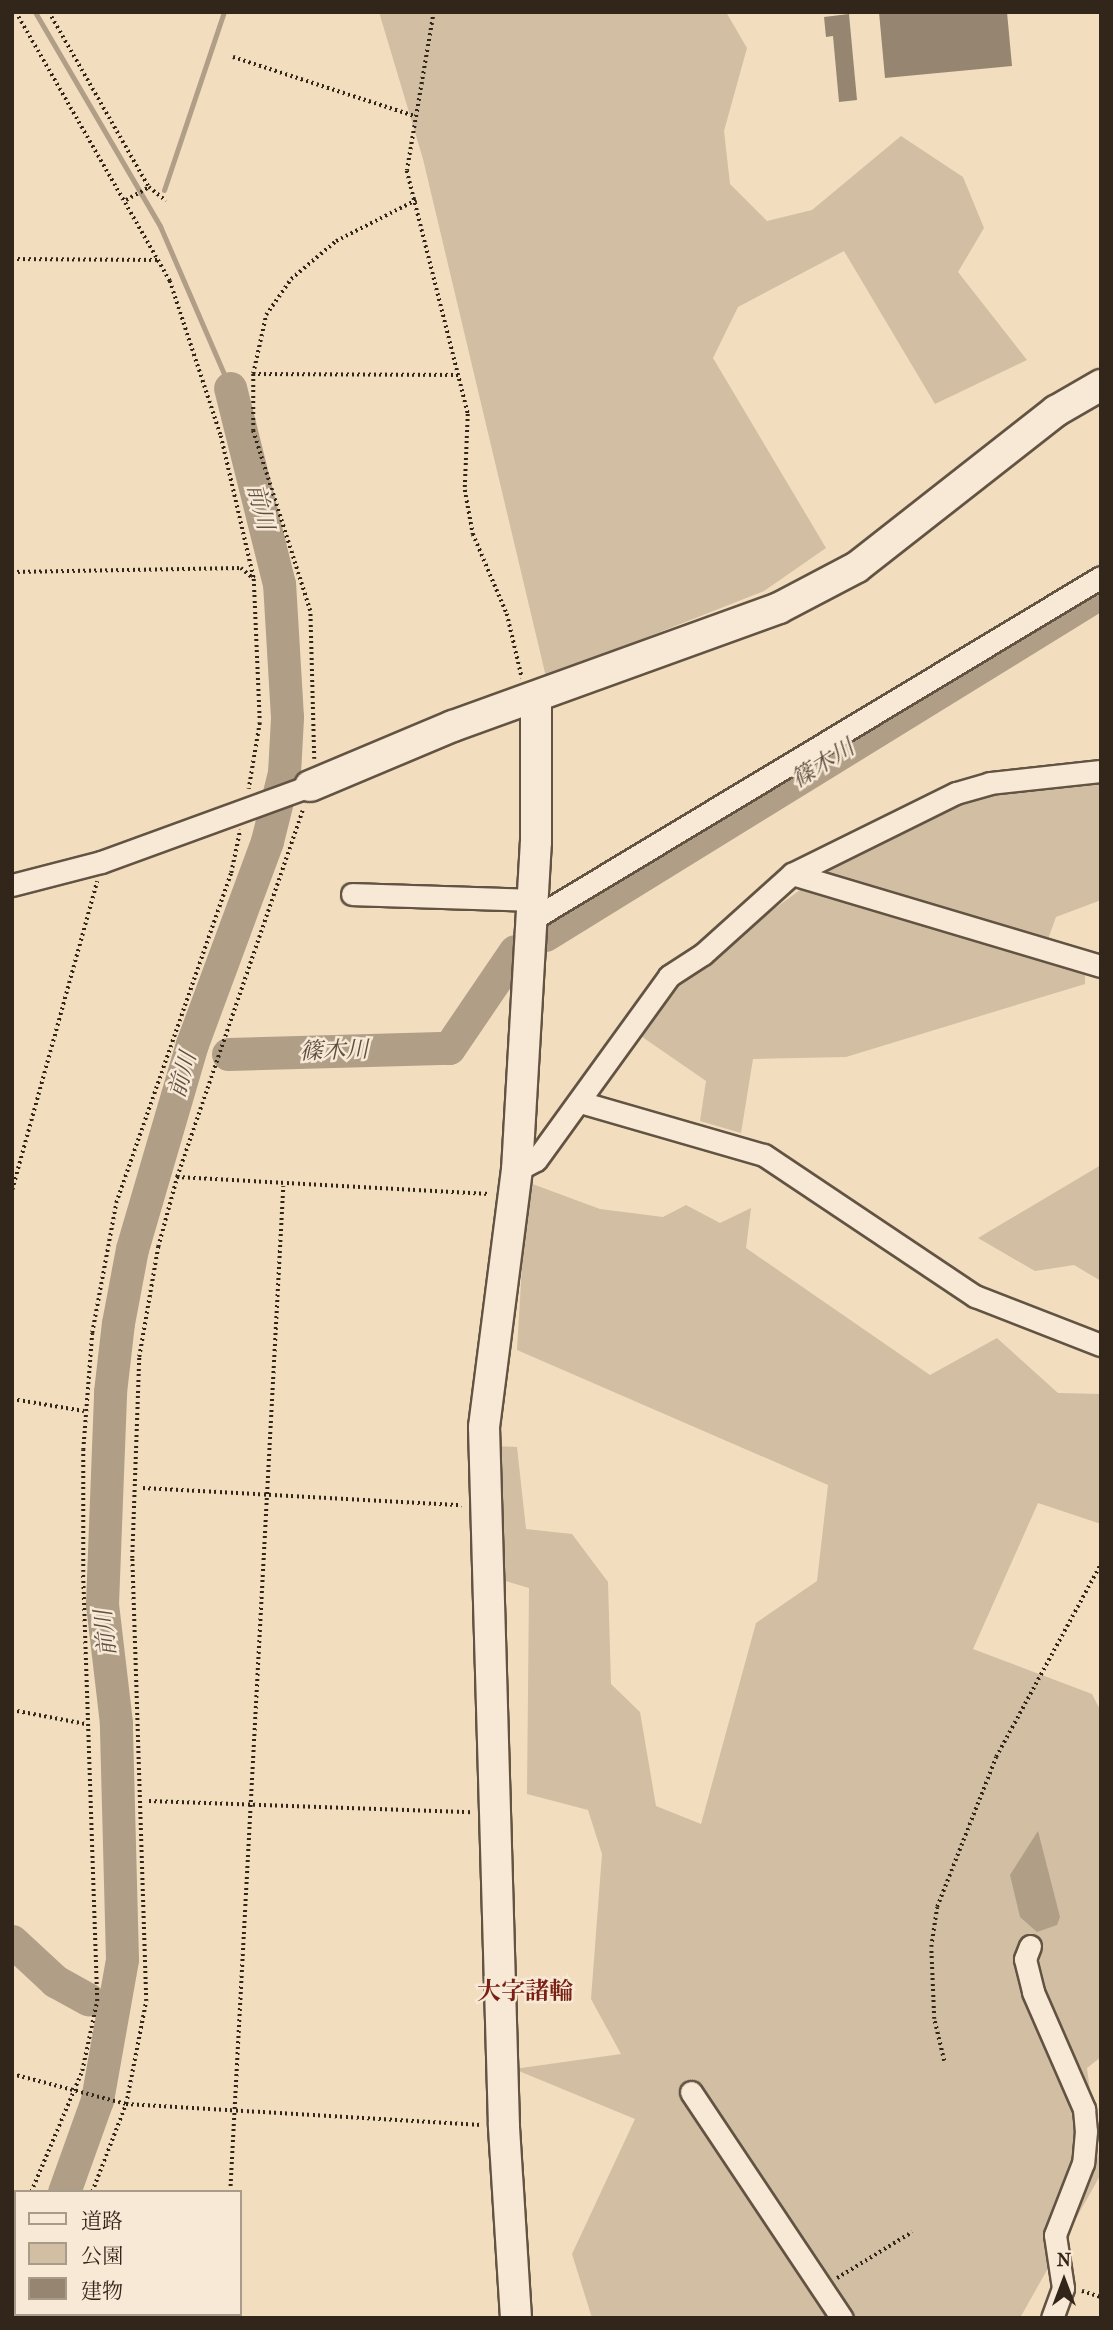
<!DOCTYPE html>
<html>
<head>
<meta charset="utf-8">
<style>
  body { margin:0 }
  #map { position:relative; width:1113px; height:2330px; overflow:hidden; background:#f2ddbf; font-family:"IM FELL French Canon","Noto Serif JP",serif }
  div>[style] { position:absolute }
  .green>* { inset:0; background:#d1bea3 }
  .water>* { inset:0; background:#b19e87 }
  .stream>* { height:5px; margin:-2.5px; padding:0 2.5px; transform-origin:2.5px; border-radius:2.5px; background:#b19e87 }
  .river>* { height:33px; margin:-16.5px; padding:0 16.5px; transform-origin:16.5px; border-radius:16.5px; background:#b19e87 }
  .building>* { inset:0; background:#968570 }
  .path>* { height:3.5px; margin-top:-1.75px; transform-origin:0; background:repeating-linear-gradient(90deg,#32251a 0 2px,transparent 0 5.5px) }
  .roads { filter:drop-shadow(2px 0 #625343) drop-shadow(-2px 0 #625343) drop-shadow(0 2px #625343) drop-shadow(0 -2px #625343) }
  .street>* { height:21px; margin:-10.5px; padding:0 10.5px; transform-origin:10.5px; border-radius:10.5px; background:#f7e9d5 }
  .secondary>* { height:30px; margin:-15px; padding:0 15px; transform-origin:15px; border-radius:15px; background:#f7e9d5 }
  span { translate:-50% -50%; white-space:nowrap; text-align:center; line-height:1.15; -webkit-text-stroke:5px #f7e9d5; paint-order:stroke }
  .water-label { font-size:23px; color:#5e4f40; font-style:italic }
  .quarter-label { font-size:24px; color:#7a1f14; font-weight:700 }
  .frame { position:absolute; inset:0; border:14px solid #32251a; pointer-events:none }
  .legend { position:absolute; left:14px; top:2190px; width:228px; height:126px; box-sizing:border-box; background:#f7e9d5; border:2px solid #a89b8a; margin:0; padding:9px 12px; list-style:none; font-size:21px; color:#32251a }
  .legend li { display:flex; align-items:center; gap:14px; height:35px }
  .legend b { width:35px; border:2px solid #a89b8a }
  .north { position:absolute; left:1029px; top:2246px; width:70px; height:70px; -webkit-text-stroke:5px #f7e9d5; paint-order:stroke; rotate:0deg; font-size:19px; font-weight:700; line-height:28px; text-align:center; color:#32251a }
  .north::after { content:''; display:block; margin:auto; width:24px; height:32px; background:#32251a; clip-path:polygon(50% 0,100% 100%,50% 72%,0 100%) }
</style>
</head>
<body>
<div id="map">
  <div class="green">
    <i style="clip-path:polygon(379px 12px,726px 12px,747px 48px,724px 131px,730px 184px,767px 221px,812px 210px,901px 136px,963px 177px,984px 228px,958px 272px,1027px 360px,935px 404px,844px 251px,738px 307px,713px 358px,826px 548px,764px 591px,546px 677px,423px 159px)"></i>
    <i style="clip-path:polygon(1101px 781px,1101px 900px,1056px 917px,1043px 953px,1085px 966px,1085px 984px,846px 1057px,753px 1059px,741px 1133px,700px 1121px,706px 1081px,638px 1034px,674px 983px,850px 853px,974px 795px)"></i>
    <i style="clip-path:polygon(1101px 1165px,1101px 1281px,1074px 1265px,1035px 1271px,978px 1238px)"></i>
    <i style="clip-path:polygon(527px 1182px,600px 1209px,663px 1217px,686px 1205px,720px 1223px,751px 1208px,746px 1248px,930px 1375px,997px 1338px,1058px 1393px,1101px 1394px,1101px 1524px,1038px 1503px,973px 1649px,1092px 1694px,1101px 1712px,1101px 2057px,1087px 2068px,1101px 2174px,1020px 2318px,592px 2318px,572px 2254px,635px 2119px,514px 2069px,621px 2054px,591px 1999px,602px 1854px,588px 1810px,527px 1794px,529px 1588px,502px 1580px,495px 1446px,517px 1447px,526px 1529px,572px 1534px,608px 1582px,611px 1684px,640px 1712px,656px 1806px,701px 1824px,756px 1623px,817px 1581px,828px 1485px,517px 1350px)"></i>
  </div>
  <div class="water">
    <i style="clip-path:polygon(1038px 1831px,1060px 1917px,1057px 1925px,1037px 1932px,1020px 1917px,1010px 1875px)"></i>
  </div>
  <div class="stream">
    <i style="left:35px;top:12px;width:248px;rotate:59.7deg"></i>
    <i style="left:160px;top:226px;width:176px;rotate:66.6deg"></i>
    <i style="left:164px;top:190px;width:188px;rotate:-71.4deg"></i>
  </div>
  <div class="river">
    <i style="left:545px;top:935px;width:653px;rotate:-31.67deg"></i>
    <i style="left:228px;top:1054px;width:221px;rotate:-1.6deg"></i>
    <i style="left:449px;top:1048px;width:117px;rotate:-55.8deg"></i>
    <i style="left:12px;top:1941px;width:59px;rotate:42.9deg"></i>
    <i style="left:55px;top:1981px;width:38px;rotate:29deg"></i>
    <i style="left:64px;top:2192px;width:98px;rotate:-70.3deg"></i>
    <i style="left:97px;top:2100px;width:143px;rotate:-79.9deg"></i>
    <i style="left:122px;top:1959px;width:236px;rotate:-91.5deg"></i>
    <i style="left:116px;top:1723px;width:120px;rotate:-96.7deg"></i>
    <i style="left:102px;top:1604px;width:212px;rotate:-87.8deg"></i>
    <i style="left:110px;top:1392px;width:69px;rotate:-83.4deg"></i>
    <i style="left:118px;top:1323px;width:75px;rotate:-79.3deg"></i>
    <i style="left:132px;top:1249px;width:214px;rotate:-73.7deg"></i>
    <i style="left:192px;top:1044px;width:216px;rotate:-69.7deg"></i>
    <i style="left:267px;top:841px;width:70px;rotate:-76deg"></i>
    <i style="left:284px;top:773px;width:56px;rotate:-86.9deg"></i>
    <i style="left:287px;top:717px;width:133px;rotate:-93.4deg"></i>
    <i style="left:279px;top:584px;width:202px;rotate:-104deg"></i>
    <i style="left:27px;top:2318px;width:4px;rotate:-76deg"></i>
  </div>
  <div class="building">
    <i style="clip-path:polygon(879px 12px,1007px 12px,1012px 66px,885px 78px)"></i>
    <i style="clip-path:polygon(849px 14px,857px 100px,839px 102px,833px 36px,826px 37px,824px 17px)"></i>
  </div>
  <div class="path">
    <i style="left:16px;top:12px;width:310px;rotate:60.2deg"></i>
    <i style="left:170px;top:281px;width:163px;rotate:71.8deg"></i>
    <i style="left:221px;top:436px;width:147px;rotate:77deg"></i>
    <i style="left:49px;top:12px;width:202px;rotate:60.3deg"></i>
    <i style="left:149px;top:187px;width:22px;rotate:39deg"></i>
    <i style="left:434px;top:12px;width:161px;rotate:99.6deg"></i>
    <i style="left:407px;top:171px;width:251px;rotate:75.9deg"></i>
    <i style="left:468px;top:414px;width:76px;rotate:92.3deg"></i>
    <i style="left:465px;top:490px;width:45px;rotate:79.7deg"></i>
    <i style="left:473px;top:534px;width:87px;rotate:67deg"></i>
    <i style="left:507px;top:614px;width:66px;rotate:76.8deg"></i>
    <i style="left:233px;top:57px;width:191px;rotate:18deg"></i>
    <i style="left:126px;top:200px;width:26px;rotate:-29deg"></i>
    <i style="left:12px;top:259px;width:147px;rotate:0.4deg"></i>
    <i style="left:253px;top:374px;width:206px;rotate:0.3deg"></i>
    <i style="left:12px;top:572px;width:229px;rotate:-1deg"></i>
    <i style="left:241px;top:568px;width:17px;rotate:40deg"></i>
    <i style="left:254px;top:579px;width:144px;rotate:87.6deg"></i>
    <i style="left:260px;top:723px;width:67px;rotate:99.5deg"></i>
    <i style="left:314px;top:759px;width:148px;rotate:-91.5deg"></i>
    <i style="left:310px;top:611px;width:189px;rotate:-107.6deg"></i>
    <i style="left:253px;top:431px;width:57px;rotate:-90deg"></i>
    <i style="left:253px;top:374px;width:60px;rotate:-77.6deg"></i>
    <i style="left:266px;top:315px;width:44px;rotate:-55.2deg"></i>
    <i style="left:291px;top:279px;width:59px;rotate:-40.2deg"></i>
    <i style="left:336px;top:241px;width:90px;rotate:-27.1deg"></i>
    <i style="left:177px;top:1177px;width:313px;rotate:3.1deg"></i>
    <i style="left:12px;top:1190px;width:320px;rotate:-74.6deg"></i>
    <i style="left:12px;top:1399px;width:73px;rotate:9.5deg"></i>
    <i style="left:143px;top:1488px;width:319px;rotate:3.1deg"></i>
    <i style="left:12px;top:1710px;width:75px;rotate:10.7deg"></i>
    <i style="left:149px;top:1801px;width:323px;rotate:2deg"></i>
    <i style="left:944px;top:2061px;width:43px;rotate:-103.4deg"></i>
    <i style="left:934px;top:2019px;width:72px;rotate:-92.4deg"></i>
    <i style="left:931px;top:1947px;width:40px;rotate:-81.5deg"></i>
    <i style="left:937px;top:1907px;width:161px;rotate:-68.5deg"></i>
    <i style="left:996px;top:1757px;width:220px;rotate:-61.5deg"></i>
    <i style="left:12px;top:2074px;width:118px;rotate:14.7deg"></i>
    <i style="left:126px;top:2104px;width:356px;rotate:3.4deg"></i>
    <i style="left:31px;top:2192px;width:131px;rotate:-67.1deg"></i>
    <i style="left:82px;top:2071px;width:72px;rotate:-77.9deg"></i>
    <i style="left:97px;top:2001px;width:429px;rotate:-91.9deg"></i>
    <i style="left:83px;top:1572px;width:122px;rotate:-90deg"></i>
    <i style="left:83px;top:1450px;width:117px;rotate:-85.6deg"></i>
    <i style="left:92px;top:1333px;width:132px;rotate:-79.5deg"></i>
    <i style="left:116px;top:1203px;width:349px;rotate:-70.8deg"></i>
    <i style="left:231px;top:873px;width:44px;rotate:-78.2deg"></i>
    <i style="left:92px;top:2192px;width:94px;rotate:-68.9deg"></i>
    <i style="left:126px;top:2104px;width:105px;rotate:-79deg"></i>
    <i style="left:146px;top:2001px;width:443px;rotate:-91.8deg"></i>
    <i style="left:132px;top:1558px;width:201px;rotate:-88deg"></i>
    <i style="left:139px;top:1357px;width:112px;rotate:-80.2deg"></i>
    <i style="left:158px;top:1247px;width:73px;rotate:-74.8deg"></i>
    <i style="left:177px;top:1177px;width:387px;rotate:-71.1deg"></i>
    <i style="left:230px;top:2192px;width:1007px;rotate:-86.98deg"></i>
    <i style="left:12px;top:2246px;width:12px;rotate:-70deg"></i>
    <i style="left:837px;top:2278px;width:88px;rotate:-31.5deg"></i>
    <i style="left:1082px;top:2291px;width:20px;rotate:18deg"></i>
    <i style="left:54px;top:2318px;width:4px;rotate:-76deg"></i>
    <i style="left:223px;top:2318px;width:4px;rotate:-90deg"></i>
  </div>
  <div class="roads">
    <div class="street">
      <i style="left:792px;top:874px;width:322px;rotate:16.6deg"></i>
      <i style="left:12px;top:885px;width:92px;rotate:-14.5deg"></i>
      <i style="left:101px;top:862px;width:222px;rotate:-20deg"></i>
      <i style="left:352px;top:894px;width:181px;rotate:1.9deg"></i>
      <i style="left:531px;top:920px;width:665px;rotate:-31.04deg"></i>
      <i style="left:580px;top:1102px;width:191px;rotate:16.1deg"></i>
      <i style="left:764px;top:1155px;width:254px;rotate:33.8deg"></i>
      <i style="left:975px;top:1296px;width:135px;rotate:21.3deg"></i>
      <i style="left:517px;top:1170px;width:21px;rotate:-28deg"></i>
      <i style="left:536px;top:1160px;width:227px;rotate:-54.1deg"></i>
      <i style="left:669px;top:976px;width:40px;rotate:-32.9deg"></i>
      <i style="left:703px;top:954px;width:120px;rotate:-42deg"></i>
      <i style="left:792px;top:874px;width:183px;rotate:-26.3deg"></i>
      <i style="left:956px;top:793px;width:35px;rotate:-16deg"></i>
      <i style="left:990px;top:783px;width:112px;rotate:-6.2deg"></i>
      <i style="left:1030px;top:1946px;width:14px;rotate:111deg"></i>
      <i style="left:1025px;top:1959px;width:34px;rotate:76deg"></i>
      <i style="left:1033px;top:1992px;width:128px;rotate:66.4deg"></i>
      <i style="left:1084px;top:2109px;width:22px;rotate:85deg"></i>
      <i style="left:1086px;top:2131px;width:32px;rotate:95deg"></i>
      <i style="left:1083px;top:2163px;width:77px;rotate:111.3deg"></i>
      <i style="left:1055px;top:2235px;width:54px;rotate:81.4deg"></i>
      <i style="left:1063px;top:2288px;width:32px;rotate:110deg"></i>
      <i style="left:691px;top:2092px;width:272px;rotate:56.3deg"></i>
    </div>
    <div class="secondary">
      <i style="left:310px;top:786px;width:155px;rotate:-22.8deg"></i>
      <i style="left:453px;top:726px;width:347px;rotate:-19.9deg"></i>
      <i style="left:779px;top:608px;width:88px;rotate:-27.7deg"></i>
      <i style="left:857px;top:567px;width:253px;rotate:-38.1deg"></i>
      <i style="left:1056px;top:411px;width:52px;rotate:-30deg"></i>
      <i style="left:516px;top:2318px;width:192px;rotate:-93.6deg"></i>
      <i style="left:504px;top:2126px;width:699px;rotate:-91.64deg"></i>
      <i style="left:484px;top:1427px;width:259px;rotate:-82.7deg"></i>
      <i style="left:517px;top:1170px;width:329px;rotate:-86.7deg"></i>
      <i style="left:536px;top:842px;width:142px;rotate:-90deg"></i>
    </div>
  </div>
  <div class="water-label">
    <span style="left:260px;top:507px;rotate:76deg">前川</span>
    <span style="left:823px;top:764px;rotate:-32deg">篠木川</span>
    <span style="left:334px;top:1051px;rotate:-2deg">篠木川</span>
    <span style="left:183px;top:1075px;rotate:-74deg">前川</span>
    <span style="left:106px;top:1633px;rotate:-96deg">前川</span>
  </div>
  <div class="quarter-label">
    <span style="left:525px;top:1992px">大字諸輪</span>
  </div>
  <div class="frame"></div>
  <ul class="legend">
  <li><b style="height:9px;background:#f7e9d5"></b>道路</li>
  <li><b style="height:19px;background:#d1bea3"></b>公園</li>
  <li><b style="height:19px;background:#968570"></b>建物</li>
  </ul>
  <div class="north">N</div>
</div>
</body>
</html>
